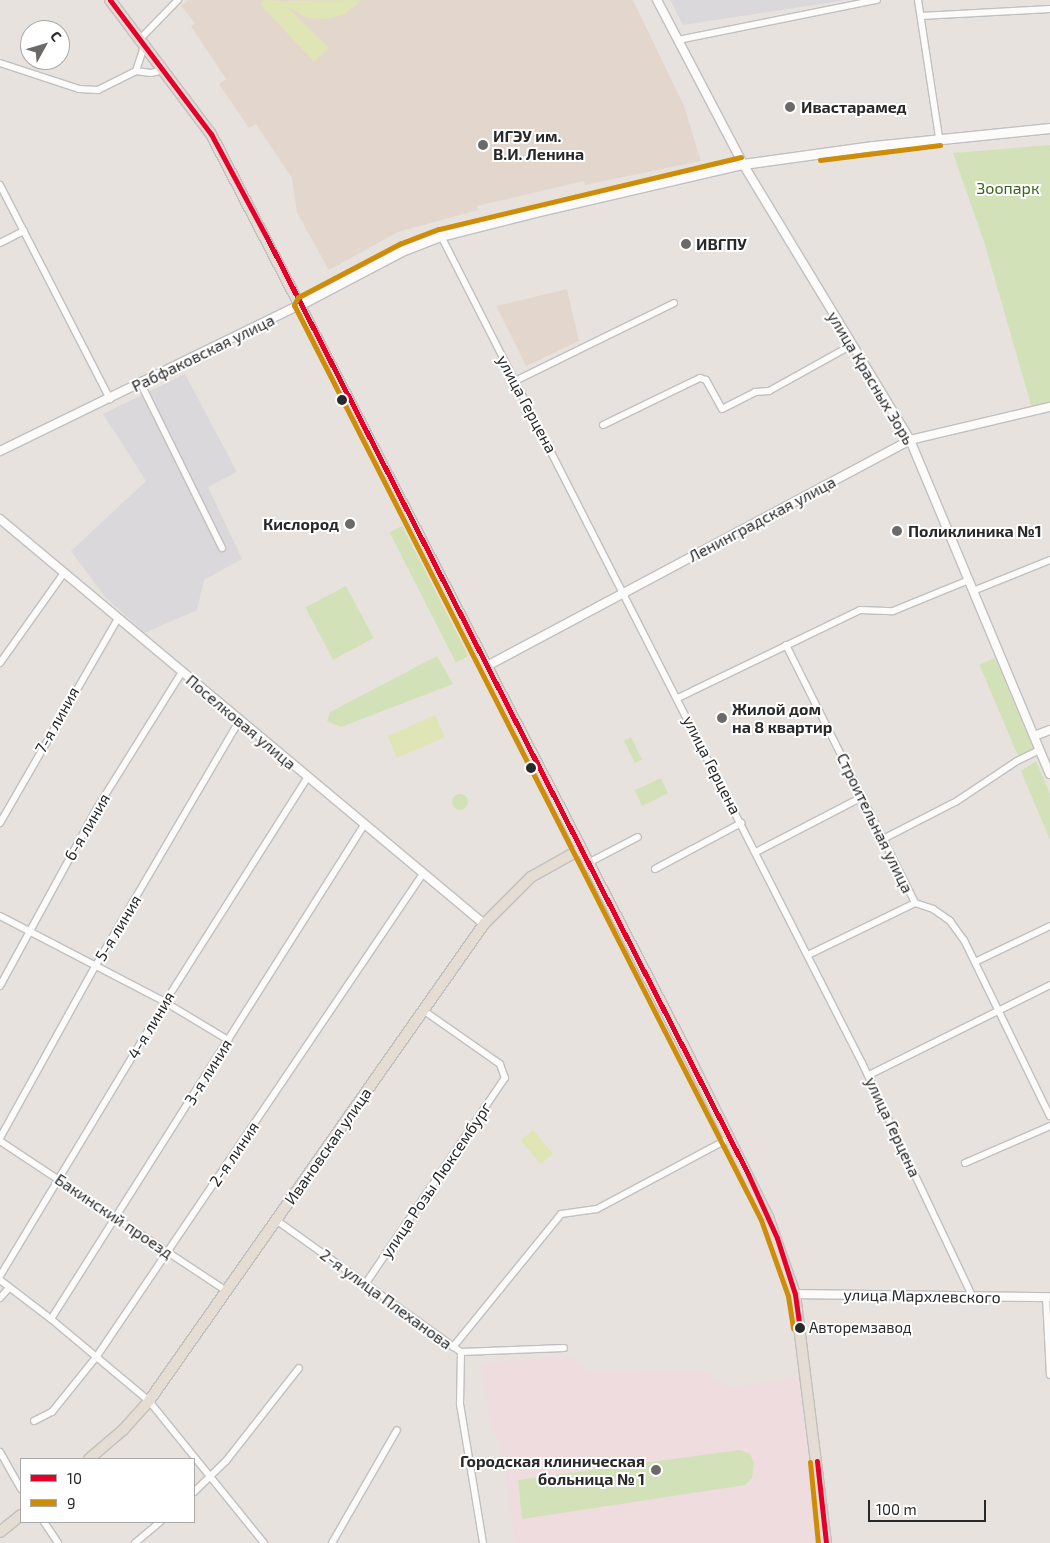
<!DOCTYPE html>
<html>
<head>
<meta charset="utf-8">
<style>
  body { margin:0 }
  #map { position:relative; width:1050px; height:1543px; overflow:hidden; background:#e8e2de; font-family:"Exo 2",sans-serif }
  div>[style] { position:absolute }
  .industrial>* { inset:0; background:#dad8da }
  .education>* { inset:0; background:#e3d7cd }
  .medical>* { inset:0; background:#eedcdf }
  .green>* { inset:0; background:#d3e1b8; transform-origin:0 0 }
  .round { border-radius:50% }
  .pitch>* { inset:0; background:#dfe5b5; transform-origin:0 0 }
  .roads { filter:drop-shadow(1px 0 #c1c0c0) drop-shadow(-1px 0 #c1c0c0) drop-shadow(0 1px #c1c0c0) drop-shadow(0 -1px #c1c0c0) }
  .minor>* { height:6px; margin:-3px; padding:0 3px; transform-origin:3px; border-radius:3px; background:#fcfbfa }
  .tertiary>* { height:8px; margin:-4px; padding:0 4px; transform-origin:4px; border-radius:4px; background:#fcfbfa }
  .secondary>* { height:9px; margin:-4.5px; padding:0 4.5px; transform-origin:4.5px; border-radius:4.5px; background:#fcfbfa }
  .primary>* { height:10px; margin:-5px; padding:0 5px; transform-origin:5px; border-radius:5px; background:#e5ddd4 }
  .bus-1>* { height:5px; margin:-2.5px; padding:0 2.5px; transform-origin:2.5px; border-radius:2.5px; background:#e4002b }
  .bus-2>* { height:5px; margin:-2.5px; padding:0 2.5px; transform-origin:2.5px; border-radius:2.5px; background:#ce8d08 }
  .dots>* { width:14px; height:14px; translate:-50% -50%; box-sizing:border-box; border:2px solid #fff; border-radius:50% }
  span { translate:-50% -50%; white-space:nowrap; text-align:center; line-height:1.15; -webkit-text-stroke:4px #fff; paint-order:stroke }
  .bus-label { font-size:15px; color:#292929 }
  .left { translate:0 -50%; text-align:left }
  .poi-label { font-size:16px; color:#292929; font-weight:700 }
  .right { translate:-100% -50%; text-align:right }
  .park-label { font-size:16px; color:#3a641b }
  .street-label { font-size:16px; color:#292929 }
  .legend { position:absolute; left:20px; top:1458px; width:175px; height:65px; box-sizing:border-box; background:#fff; border:1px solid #a9a9a9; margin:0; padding:6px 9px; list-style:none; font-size:15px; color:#292929 }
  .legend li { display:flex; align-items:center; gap:10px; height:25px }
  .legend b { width:25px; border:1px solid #a9a9a9 }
  .north { position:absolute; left:20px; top:20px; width:50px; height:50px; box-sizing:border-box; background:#fff; border:1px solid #a9a9a9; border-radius:50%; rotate:51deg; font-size:14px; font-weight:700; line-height:20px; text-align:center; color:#292929 }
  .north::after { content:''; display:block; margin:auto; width:18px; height:22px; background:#6c6a68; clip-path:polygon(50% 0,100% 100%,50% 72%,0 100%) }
  .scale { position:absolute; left:868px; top:1500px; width:118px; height:22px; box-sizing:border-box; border:2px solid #292929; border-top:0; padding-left:6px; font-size:15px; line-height:18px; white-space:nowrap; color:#292929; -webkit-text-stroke:4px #fff; paint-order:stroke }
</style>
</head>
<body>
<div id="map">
  <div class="industrial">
    <i style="clip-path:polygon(670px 0,846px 0,683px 25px)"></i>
    <i style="clip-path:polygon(185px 374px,237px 472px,208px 487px,242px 559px,204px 580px,197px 610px,145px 633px,105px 597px,71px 551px,146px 481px,103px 414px)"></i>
  </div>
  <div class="education">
    <i style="clip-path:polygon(189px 0,633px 0,684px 106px,701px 161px,585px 185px,584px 181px,477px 206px,478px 210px,398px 232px,329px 270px,297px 213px,292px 178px,256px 124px,249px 128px,219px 84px,226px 79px,191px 26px,195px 23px,181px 6px)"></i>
    <i style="clip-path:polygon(567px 289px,579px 341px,526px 366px,496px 306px)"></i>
  </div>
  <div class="medical">
    <i style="clip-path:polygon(569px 1356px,589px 1372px,707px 1371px,728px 1388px,799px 1377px,816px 1543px,515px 1543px,501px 1443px,491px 1428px,481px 1364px)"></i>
  </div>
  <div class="green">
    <i style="clip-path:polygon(1050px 145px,1050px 408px,1033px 412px,985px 245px,953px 153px)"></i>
    <i style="left:402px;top:526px;width:146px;height:14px;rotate:63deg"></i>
    <i style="left:346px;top:586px;width:59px;height:46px;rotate:62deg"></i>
    <i style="clip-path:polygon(437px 656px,453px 684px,341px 727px,327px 721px,330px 712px)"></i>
    <i style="left:995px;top:658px;width:99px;height:17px;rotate:67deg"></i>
    <i style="left:631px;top:737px;width:25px;height:8px;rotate:64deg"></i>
    <i style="clip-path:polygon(1036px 761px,1050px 794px,1050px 840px,1021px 771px)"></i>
    <i style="left:661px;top:778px;width:17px;height:29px;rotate:65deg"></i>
    <i class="round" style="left:452px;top:794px;width:16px;height:16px"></i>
    <i style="clip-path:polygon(740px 1450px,750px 1454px,754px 1462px,752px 1478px,745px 1485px,522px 1519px,518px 1480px)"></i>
  </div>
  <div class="pitch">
    <i style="clip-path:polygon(265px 0,282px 1px,362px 0,343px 15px,328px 19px,308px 18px,287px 7px,329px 48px,314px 62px,260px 4px)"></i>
    <i style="left:435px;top:715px;width:24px;height:52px;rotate:66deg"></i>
    <i style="left:533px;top:1130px;width:31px;height:16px;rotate:50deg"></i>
  </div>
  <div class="roads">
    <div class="minor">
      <i style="left:918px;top:0;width:140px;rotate:81.3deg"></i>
      <i style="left:921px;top:16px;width:129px;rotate:-3.1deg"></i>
      <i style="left:141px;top:38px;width:53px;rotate:-45.8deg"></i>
      <i style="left:678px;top:40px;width:203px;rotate:-11.4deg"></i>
      <i style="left:0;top:63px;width:83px;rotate:18.2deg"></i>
      <i style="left:79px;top:89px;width:19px;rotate:3deg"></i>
      <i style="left:98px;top:90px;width:42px;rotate:-26.6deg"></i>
      <i style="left:136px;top:71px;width:15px;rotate:8deg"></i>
      <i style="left:151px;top:73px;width:13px;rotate:-13deg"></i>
      <i style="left:136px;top:71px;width:29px;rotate:-72deg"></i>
      <i style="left:0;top:185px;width:241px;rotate:62.8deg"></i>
      <i style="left:441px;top:236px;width:928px;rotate:63.02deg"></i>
      <i style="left:862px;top:1063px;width:260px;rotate:64.7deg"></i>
      <i style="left:0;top:243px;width:27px;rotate:-27deg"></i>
      <i style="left:515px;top:381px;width:177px;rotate:-26.1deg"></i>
      <i style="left:141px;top:384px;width:183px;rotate:63.7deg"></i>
      <i style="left:603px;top:425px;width:108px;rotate:-25.9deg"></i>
      <i style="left:700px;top:378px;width:6px;rotate:18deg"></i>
      <i style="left:706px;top:380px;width:33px;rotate:61deg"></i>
      <i style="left:722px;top:409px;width:37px;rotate:-27deg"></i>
      <i style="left:755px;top:392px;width:14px;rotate:-4deg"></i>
      <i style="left:769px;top:391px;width:95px;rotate:-29deg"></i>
      <i style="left:973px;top:591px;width:83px;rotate:-21.9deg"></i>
      <i style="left:786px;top:645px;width:288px;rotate:63.4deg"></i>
      <i style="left:915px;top:903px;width:19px;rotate:18deg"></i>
      <i style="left:933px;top:909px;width:21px;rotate:35deg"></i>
      <i style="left:950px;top:921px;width:24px;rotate:54deg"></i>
      <i style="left:964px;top:940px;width:196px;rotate:64deg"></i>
      <i style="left:0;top:663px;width:110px;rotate:-54.6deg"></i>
      <i style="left:678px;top:698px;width:202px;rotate:-25.8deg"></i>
      <i style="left:860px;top:610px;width:33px;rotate:2deg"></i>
      <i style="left:893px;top:611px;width:82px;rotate:-22.2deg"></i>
      <i style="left:0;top:823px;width:236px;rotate:-60deg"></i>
      <i style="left:883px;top:839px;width:83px;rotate:-27.2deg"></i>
      <i style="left:957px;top:801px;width:72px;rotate:-33.7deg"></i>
      <i style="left:1017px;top:761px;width:25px;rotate:-26deg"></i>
      <i style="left:756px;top:852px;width:119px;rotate:-27.4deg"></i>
      <i style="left:588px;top:863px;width:56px;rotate:-27.5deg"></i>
      <i style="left:655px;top:869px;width:98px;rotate:-28.1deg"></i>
      <i style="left:0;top:916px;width:186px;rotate:27.5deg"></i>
      <i style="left:165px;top:1002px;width:74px;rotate:31.1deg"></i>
      <i style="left:808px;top:955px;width:119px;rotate:-25.9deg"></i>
      <i style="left:975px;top:962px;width:83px;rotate:-25.6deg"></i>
      <i style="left:0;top:986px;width:203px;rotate:-61.4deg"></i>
      <i style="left:97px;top:808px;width:160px;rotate:-58deg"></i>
      <i style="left:869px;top:1075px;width:202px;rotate:-26.4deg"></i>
      <i style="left:0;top:1138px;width:198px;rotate:-61deg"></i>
      <i style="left:96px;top:965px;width:284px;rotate:-59.6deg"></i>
      <i style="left:0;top:1141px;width:272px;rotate:33.5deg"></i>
      <i style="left:965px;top:1163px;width:93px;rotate:-23.5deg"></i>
      <i style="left:276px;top:1220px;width:227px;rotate:35.5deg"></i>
      <i style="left:461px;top:1352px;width:103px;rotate:-2.2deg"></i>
      <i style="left:0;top:1276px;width:320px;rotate:-58.9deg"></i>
      <i style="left:165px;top:1002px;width:267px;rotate:-57.6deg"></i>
      <i style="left:0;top:1280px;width:64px;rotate:37.4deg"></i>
      <i style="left:51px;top:1319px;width:128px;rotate:39.9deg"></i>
      <i style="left:149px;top:1401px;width:183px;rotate:51deg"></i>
      <i style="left:366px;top:1283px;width:248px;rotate:-55.9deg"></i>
      <i style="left:505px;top:1078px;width:15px;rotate:-110deg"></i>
      <i style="left:500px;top:1064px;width:94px;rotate:-145deg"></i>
      <i style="left:1046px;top:1297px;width:78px;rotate:87.1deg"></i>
      <i style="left:0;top:1298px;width:13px;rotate:-48deg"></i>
      <i style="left:51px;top:1319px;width:585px;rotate:-57.64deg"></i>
      <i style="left:453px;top:1347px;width:171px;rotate:-50.9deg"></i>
      <i style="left:561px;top:1214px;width:36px;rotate:-8deg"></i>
      <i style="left:597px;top:1209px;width:151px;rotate:-28.1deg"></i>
      <i style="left:461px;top:1352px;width:52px;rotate:91.1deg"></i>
      <i style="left:460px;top:1404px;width:141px;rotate:80.6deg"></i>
      <i style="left:34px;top:1421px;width:20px;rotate:-27deg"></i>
      <i style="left:52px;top:1412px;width:72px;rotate:-51.2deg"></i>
      <i style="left:97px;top:1356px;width:581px;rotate:-55.95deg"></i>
      <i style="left:0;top:1452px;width:43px;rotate:60.4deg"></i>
      <i style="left:194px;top:1492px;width:45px;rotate:-44.1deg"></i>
      <i style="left:226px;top:1461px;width:118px;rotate:-51.9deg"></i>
      <i style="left:44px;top:1522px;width:25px;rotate:56deg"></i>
      <i style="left:135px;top:1543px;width:33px;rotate:-40deg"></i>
      <i style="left:332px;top:1543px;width:130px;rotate:-60.1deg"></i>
    </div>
    <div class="tertiary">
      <i style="left:657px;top:0;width:185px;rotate:62.3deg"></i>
      <i style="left:743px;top:164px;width:323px;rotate:58.8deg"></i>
      <i style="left:910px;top:440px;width:362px;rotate:67.3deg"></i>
      <i style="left:0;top:451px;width:335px;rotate:-26deg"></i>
      <i style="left:0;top:519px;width:631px;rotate:39.92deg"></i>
      <i style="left:487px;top:666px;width:480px;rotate:-28.1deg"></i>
      <i style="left:910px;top:440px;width:144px;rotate:-13.3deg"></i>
      <i style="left:1034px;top:736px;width:17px;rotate:-21deg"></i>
      <i style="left:795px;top:1294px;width:255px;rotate:0.7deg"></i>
    </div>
    <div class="secondary">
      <i style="left:301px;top:304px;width:116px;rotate:-27.7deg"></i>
      <i style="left:404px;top:250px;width:40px;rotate:-21deg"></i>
      <i style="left:441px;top:236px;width:101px;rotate:-14.3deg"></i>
      <i style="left:539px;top:211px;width:209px;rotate:-13deg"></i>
      <i style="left:743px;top:164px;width:131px;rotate:-7.9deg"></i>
      <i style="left:873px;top:146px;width:178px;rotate:-5.8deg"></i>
    </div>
    <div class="primary">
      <i style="left:110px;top:0;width:168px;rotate:53deg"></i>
      <i style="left:211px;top:134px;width:1026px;rotate:62.61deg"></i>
      <i style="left:683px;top:1045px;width:192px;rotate:63.7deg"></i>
      <i style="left:768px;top:1217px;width:82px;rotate:70.7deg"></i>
      <i style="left:795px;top:1294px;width:251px;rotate:82.9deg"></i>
      <i style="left:89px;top:1459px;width:45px;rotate:-40.5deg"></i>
      <i style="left:123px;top:1430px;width:39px;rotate:-48deg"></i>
      <i style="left:149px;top:1401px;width:583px;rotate:-54.92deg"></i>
      <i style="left:484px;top:924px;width:66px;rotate:-45deg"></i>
      <i style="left:531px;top:877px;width:57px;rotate:-29.2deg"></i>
      <i style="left:0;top:1532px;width:27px;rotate:-39deg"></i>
    </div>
  </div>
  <div class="bus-1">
    <i style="left:110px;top:0;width:168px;rotate:53deg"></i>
    <i style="left:211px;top:134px;width:116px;rotate:61.7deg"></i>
    <i style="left:266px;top:236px;width:1055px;rotate:62.8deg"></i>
    <i style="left:748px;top:1174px;width:70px;rotate:65.6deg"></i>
    <i style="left:777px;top:1238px;width:59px;rotate:72.2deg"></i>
    <i style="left:795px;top:1294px;width:34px;rotate:82deg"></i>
    <i style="left:817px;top:1461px;width:82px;rotate:83.7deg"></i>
  </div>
  <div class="bus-2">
    <i style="left:741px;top:157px;width:311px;rotate:166.6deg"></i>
    <i style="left:438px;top:229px;width:40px;rotate:159deg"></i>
    <i style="left:401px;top:243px;width:116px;rotate:152.3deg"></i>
    <i style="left:298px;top:297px;width:9px;rotate:117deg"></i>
    <i style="left:294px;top:305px;width:1027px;rotate:62.96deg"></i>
    <i style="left:761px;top:1220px;width:81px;rotate:70.4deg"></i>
    <i style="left:788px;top:1296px;width:33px;rotate:81deg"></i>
    <i style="left:820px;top:160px;width:121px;rotate:-7.1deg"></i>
    <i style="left:810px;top:1462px;width:81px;rotate:84.4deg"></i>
  </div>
  <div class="dots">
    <i style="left:790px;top:107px;background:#6c6a68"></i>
    <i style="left:483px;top:145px;background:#6c6a68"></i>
    <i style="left:686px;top:244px;background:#6c6a68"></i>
    <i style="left:342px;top:400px;background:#292929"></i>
    <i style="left:350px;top:524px;background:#6c6a68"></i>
    <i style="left:897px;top:531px;background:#6c6a68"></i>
    <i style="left:722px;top:718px;background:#6c6a68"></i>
    <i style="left:531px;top:768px;background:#292929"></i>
    <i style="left:800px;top:1328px;background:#292929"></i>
    <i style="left:656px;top:1470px;background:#6c6a68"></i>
  </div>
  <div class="bus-label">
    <span class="left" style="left:809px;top:1328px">Авторемзавод</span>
  </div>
  <div class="poi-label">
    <span class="left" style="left:801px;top:107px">Ивастарамед</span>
    <span class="left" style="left:493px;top:145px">ИГЭУ им.<br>В.И. Ленина</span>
    <span class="left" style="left:696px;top:244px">ИВГПУ</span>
    <span class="right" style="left:339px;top:524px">Кислород</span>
    <span class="left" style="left:908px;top:531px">Поликлиника №1</span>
    <span class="left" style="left:732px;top:718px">Жилой дом<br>на 8 квартир</span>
    <span class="right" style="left:645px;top:1470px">Городская клиническая<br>больница № 1</span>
  </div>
  <div class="park-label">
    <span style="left:1008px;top:188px">Зоопарк</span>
  </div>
  <div class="street-label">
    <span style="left:203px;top:353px;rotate:-26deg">Рабфаковская улица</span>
    <span style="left:871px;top:378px;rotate:59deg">улица Красных Зорь</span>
    <span style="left:527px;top:404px;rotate:62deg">улица Герцена</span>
    <span style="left:762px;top:519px;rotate:-28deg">Ленинградская улица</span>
    <span style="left:57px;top:720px;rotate:-61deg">7-я линия</span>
    <span style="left:241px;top:722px;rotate:40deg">Поселковая улица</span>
    <span style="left:712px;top:765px;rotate:63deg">улица Герцена</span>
    <span style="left:875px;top:823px;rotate:64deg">Строительная улица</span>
    <span style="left:87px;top:827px;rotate:-60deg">6-я линия</span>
    <span style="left:118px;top:928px;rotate:-59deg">5-я линия</span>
    <span style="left:151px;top:1025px;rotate:-59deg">4-я линия</span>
    <span style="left:208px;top:1072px;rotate:-58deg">3-я линия</span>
    <span style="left:893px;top:1127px;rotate:65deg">улица Герцена</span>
    <span style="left:328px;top:1146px;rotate:-55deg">Ивановская улица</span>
    <span style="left:234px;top:1154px;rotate:-56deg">2-я линия</span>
    <span style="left:436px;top:1180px;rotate:-56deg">улица Розы Люксембург</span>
    <span style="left:114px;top:1216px;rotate:34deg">Бакинский проезд</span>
    <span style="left:922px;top:1296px;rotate:1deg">улица Мархлевского</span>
    <span style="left:386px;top:1299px;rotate:36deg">2-я улица Плеханова</span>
  </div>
  <ul class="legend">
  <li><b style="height:6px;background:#e4002b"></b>10</li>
  <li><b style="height:6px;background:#ce8d08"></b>9</li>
  </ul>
  <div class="north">С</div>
  <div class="scale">100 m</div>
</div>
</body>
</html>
